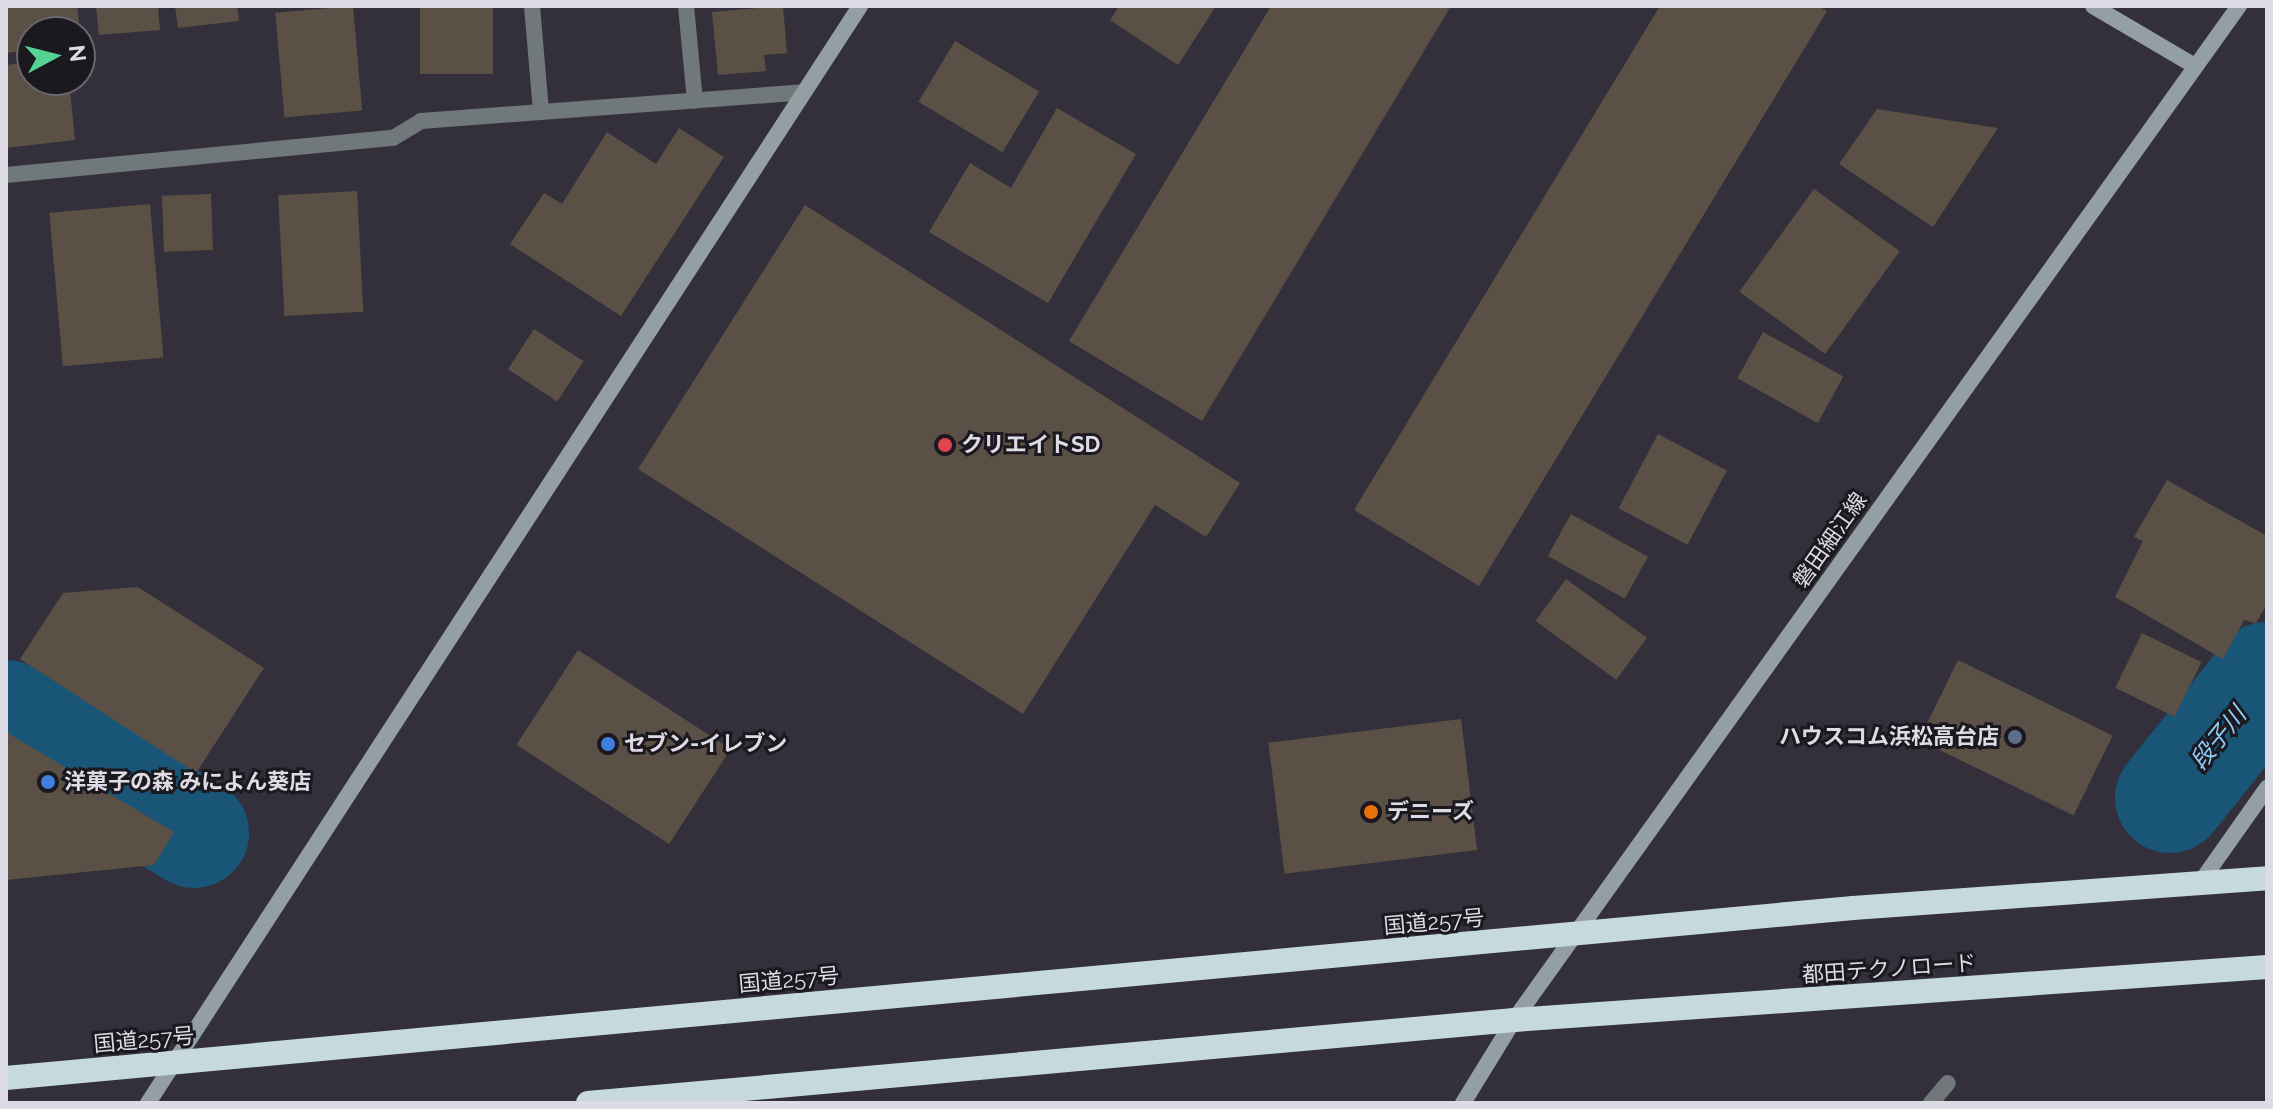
<!DOCTYPE html>
<html>
<head>
<meta charset="utf-8">
<style>
  body { margin:0 }
  #map { position:relative; width:2273px; height:1109px; overflow:hidden; background:#33303c; font-family:Raleway,"Noto Sans JP",sans-serif }
  div>[style] { position:absolute }
  .river>* { height:110px; margin:-55px; padding:0 55px; transform-origin:55px; border-radius:55px; background:#185576 }
  .building>* { inset:0; background:#5a5045; transform-origin:0 0 }
  .street>* { height:16px; margin:-8px; padding:0 8px; transform-origin:8px; border-radius:8px; background:#71787a }
  .secondary>* { height:16px; margin:-8px; padding:0 8px; transform-origin:8px; border-radius:8px; background:#939fa3 }
  .highway>* { height:24px; margin:-12px; padding:0 12px; transform-origin:12px; border-radius:12px; background:#c6d9de }
  .dots>* { width:22px; height:22px; translate:-50% -50%; box-sizing:border-box; border:4px solid #1b191f; border-radius:50% }
  span { translate:-50% -50%; white-space:nowrap; text-align:center; line-height:1.15; -webkit-text-stroke:6px #1b191f; paint-order:stroke }
  .poi-label { font-size:22px; color:#dddbe3; font-weight:700 }
  .left { translate:0 -50%; text-align:left }
  .right { translate:-100% -50%; text-align:right }
  .street-label { font-size:22px; color:#dddbe3 }
  .water-label { font-size:24px; color:#8bcdf7; font-style:italic }
  .frame { position:absolute; inset:0; border:8px solid #dddbe3; pointer-events:none }
  .north { position:absolute; left:16px; top:16px; width:80px; height:80px; box-sizing:border-box; background:#1b191f; border:2px solid #69676d; border-radius:50%; rotate:83deg; font-size:22px; font-weight:700; line-height:32px; text-align:center; color:#dddbe3 }
  .north::after { content:''; display:block; margin:auto; width:28px; height:36px; background:#54d395; clip-path:polygon(50% 0,100% 100%,50% 72%,0 100%) }
</style>
</head>
<body>
<div id="map">
  <div class="river">
    <i style="left:6px;top:715px;width:222px;rotate:32.1deg"></i>
    <i style="left:2170px;top:798px;width:155px;rotate:-51.3deg"></i>
  </div>
  <div class="building">
    <i style="clip-path:polygon(6px 6px,77px 6px,80px 32px,32px 32px,32px 50px,6px 53px)"></i>
    <i style="clip-path:polygon(96px 6px,158px 6px,160px 30px,99px 35px)"></i>
    <i style="clip-path:polygon(175px 6px,237px 6px,239px 21px,178px 28px)"></i>
    <i style="left:353px;top:6px;width:105px;height:78px;rotate:85deg"></i>
    <i style="left:420px;top:6px;width:73px;height:68px"></i>
    <i style="clip-path:polygon(783px 6px,787px 53px,764px 55px,766px 71px,718px 75px,712px 12px)"></i>
    <i style="clip-path:polygon(1119px 6px,1216px 6px,1178px 65px,1110px 20px)"></i>
    <i style="clip-path:polygon(1271px 6px,1451px 6px,1202px 421px,1069px 341px)"></i>
    <i style="clip-path:polygon(1660px 6px,1818px 6px,1827px 11px,1479px 586px,1354px 510px)"></i>
    <i style="left:955px;top:41px;width:98px;height:71px;rotate:31deg"></i>
    <i style="clip-path:polygon(32px 62px,32px 80px,69px 80px,75px 140px,6px 148px,6px 65px)"></i>
    <i style="clip-path:polygon(1057px 108px,1136px 154px,1048px 303px,929px 232px,970px 163px,1011px 188px)"></i>
    <i style="clip-path:polygon(1877px 109px,1998px 128px,1933px 227px,1839px 164px)"></i>
    <i style="clip-path:polygon(679px 128px,724px 157px,621px 316px,510px 244px,544px 193px,562px 204px,607px 132px,656px 164px)"></i>
    <i style="left:1814px;top:189px;width:106px;height:127px;rotate:36deg"></i>
    <i style="left:357px;top:191px;width:121px;height:79px;rotate:87deg"></i>
    <i style="left:211px;top:194px;width:56px;height:49px;rotate:88deg"></i>
    <i style="left:150px;top:204px;width:154px;height:101px;rotate:85deg"></i>
    <i style="clip-path:polygon(805px 205px,1240px 483px,1206px 537px,1155px 505px,1023px 714px,638px 469px)"></i>
    <i style="left:534px;top:329px;width:59px;height:48px;rotate:33deg"></i>
    <i style="left:1763px;top:332px;width:92px;height:53px;rotate:29deg"></i>
    <i style="left:1658px;top:434px;width:78px;height:84px;rotate:28deg"></i>
    <i style="clip-path:polygon(2167px 480px,2267px 536px,2267px 604px,2256px 623px,2244px 620px,2223px 659px,2115px 597px,2143px 541px,2134px 537px)"></i>
    <i style="left:1571px;top:514px;width:88px;height:48px;rotate:29deg"></i>
    <i style="left:1566px;top:579px;width:100px;height:52px;rotate:36deg"></i>
    <i style="clip-path:polygon(138px 587px,264px 668px,196px 773px,20px 659px,63px 593px)"></i>
    <i style="left:2142px;top:633px;width:66px;height:61px;rotate:26deg"></i>
    <i style="left:578px;top:650px;width:182px;height:113px;rotate:33deg"></i>
    <i style="left:1958px;top:660px;width:172px;height:89px;rotate:26deg"></i>
    <i style="left:1461px;top:719px;width:132px;height:194px;rotate:83deg"></i>
    <i style="clip-path:polygon(6px 732px,174px 832px,154px 865px,6px 880px)"></i>
  </div>
  <div class="street">
    <i style="left:532px;top:6px;width:106px;rotate:85.1deg"></i>
    <i style="left:686px;top:6px;width:95px;rotate:84.6deg"></i>
    <i style="left:6px;top:175px;width:389px;rotate:-5.5deg"></i>
    <i style="left:393px;top:138px;width:33px;rotate:-31deg"></i>
    <i style="left:421px;top:121px;width:383px;rotate:-4.3deg"></i>
    <i style="left:1931px;top:1103px;width:26px;rotate:-50deg"></i>
  </div>
  <div class="secondary">
    <i style="left:2093px;top:6px;width:116px;rotate:30.5deg"></i>
    <i style="left:2202px;top:880px;width:113px;rotate:-54.8deg"></i>
    <i style="left:148px;top:1103px;width:1308px;rotate:-57.01deg"></i>
    <i style="left:1463px;top:1103px;width:97px;rotate:-58.4deg"></i>
    <i style="left:1514px;top:1020px;width:1247px;rotate:-54.44deg"></i>
  </div>
  <div class="highway">
    <i style="left:6px;top:1078px;width:1855px;rotate:-5.26deg"></i>
    <i style="left:1853px;top:908px;width:415px;rotate:-4.1deg"></i>
    <i style="left:588px;top:1103px;width:930px;rotate:-5.12deg"></i>
    <i style="left:1514px;top:1020px;width:755px;rotate:-4.03deg"></i>
  </div>
  <div class="dots">
    <i style="left:945px;top:445px;background:#e0444e"></i>
    <i style="left:2015px;top:737px;background:#5c6f8a"></i>
    <i style="left:608px;top:744px;background:#3f7fe0"></i>
    <i style="left:48px;top:782px;background:#3f7fe0"></i>
    <i style="left:1371px;top:812px;background:#e8710a"></i>
  </div>
  <div class="poi-label">
    <span class="left" style="left:961px;top:445px">クリエイトSD</span>
    <span class="right" style="left:1999px;top:737px">ハウスコム浜松高台店</span>
    <span class="left" style="left:624px;top:744px">セブン-イレブン</span>
    <span class="left" style="left:64px;top:782px">洋菓子の森 みによん葵店</span>
    <span class="left" style="left:1387px;top:812px">デニーズ</span>
  </div>
  <div class="street-label">
    <span style="left:1830px;top:540px;rotate:-55deg">磐田細江線</span>
    <span style="left:1434px;top:922px;rotate:-5deg">国道257号</span>
    <span style="left:1889px;top:969px;rotate:-4deg">都田テクノロード</span>
    <span style="left:789px;top:980px;rotate:-5deg">国道257号</span>
    <span style="left:144px;top:1040px;rotate:-5deg">国道257号</span>
  </div>
  <div class="water-label">
    <span style="left:2218px;top:738px;rotate:-51deg">段子川</span>
  </div>
  <div class="frame"></div>
  <div class="north">N</div>
</div>
</body>
</html>
